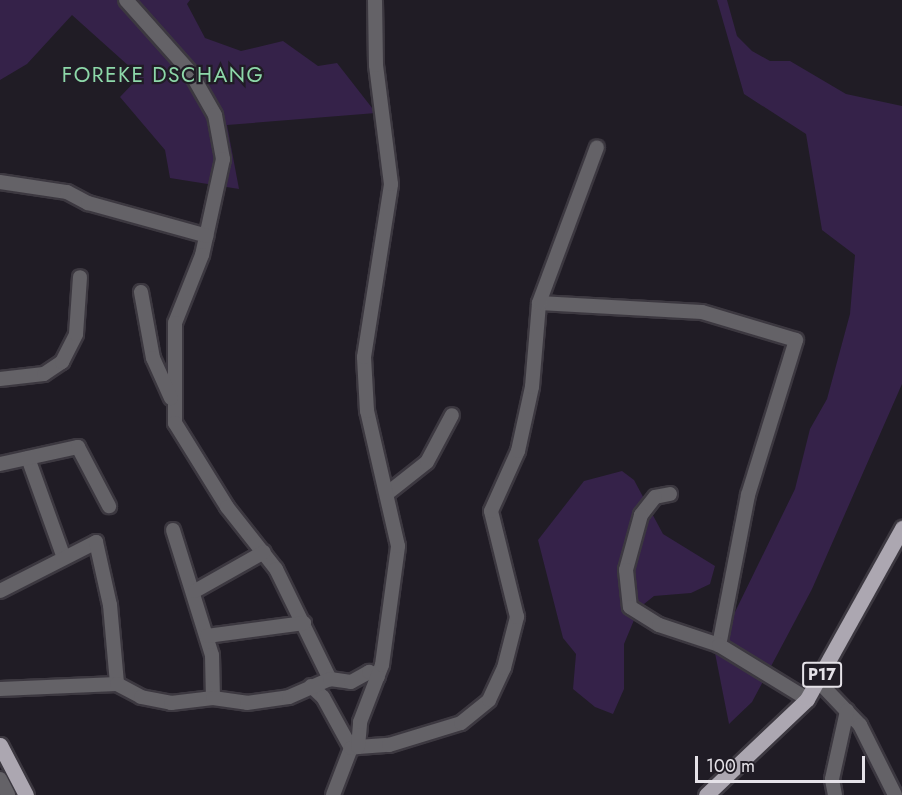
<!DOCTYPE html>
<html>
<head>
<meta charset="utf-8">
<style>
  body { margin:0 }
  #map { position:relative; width:902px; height:795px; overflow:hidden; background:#201c25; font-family:Jost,sans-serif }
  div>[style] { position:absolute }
  .green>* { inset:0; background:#352249 }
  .roads { filter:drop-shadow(2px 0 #3c3840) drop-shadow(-2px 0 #3c3840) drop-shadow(0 2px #3c3840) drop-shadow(0 -2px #3c3840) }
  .minor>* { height:14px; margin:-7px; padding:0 7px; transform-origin:7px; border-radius:7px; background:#646267 }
  .major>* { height:15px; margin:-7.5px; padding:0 7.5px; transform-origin:7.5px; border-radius:7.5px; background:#aca7b1 }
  span { translate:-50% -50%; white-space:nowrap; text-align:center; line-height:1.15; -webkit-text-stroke:4.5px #201c25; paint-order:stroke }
  .shield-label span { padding:2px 4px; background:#201c25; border:2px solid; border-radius:4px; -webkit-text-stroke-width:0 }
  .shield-label { font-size:16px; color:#e5e2e8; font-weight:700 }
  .quarter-label { font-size:21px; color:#8dd8a9; letter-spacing:1.5px }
  .scale { position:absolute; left:695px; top:756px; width:170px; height:27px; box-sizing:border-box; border:3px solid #e5e2e8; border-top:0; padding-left:8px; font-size:18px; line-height:21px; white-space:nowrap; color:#e5e2e8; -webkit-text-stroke:4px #201c25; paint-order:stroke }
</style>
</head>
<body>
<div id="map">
  <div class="green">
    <i style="clip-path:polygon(0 0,190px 0,187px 4px,205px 38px,241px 51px,283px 41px,318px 66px,337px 63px,376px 113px,227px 125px,239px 189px,170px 178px,165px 150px,120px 97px,140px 76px,72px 15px,27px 64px,0 80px)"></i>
    <i style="clip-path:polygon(717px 0,727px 0,737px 36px,752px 51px,770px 61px,790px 61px,846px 94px,902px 106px,902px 384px,812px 589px,752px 702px,729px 724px,715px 653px,795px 489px,810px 429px,827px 399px,850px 314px,855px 255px,822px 230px,806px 134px,744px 94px)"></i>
    <i style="clip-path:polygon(622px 471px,634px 480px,663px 534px,715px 566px,710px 584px,691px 593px,654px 596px,639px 608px,624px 644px,624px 689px,613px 714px,595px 707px,573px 689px,576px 654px,563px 638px,538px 540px,584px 481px)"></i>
  </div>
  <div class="roads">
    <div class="minor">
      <i style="left:126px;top:0;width:98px;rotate:48.3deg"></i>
      <i style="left:191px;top:73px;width:48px;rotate:60.3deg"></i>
      <i style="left:215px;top:115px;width:45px;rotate:79.7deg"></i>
      <i style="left:223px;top:159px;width:98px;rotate:102.3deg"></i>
      <i style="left:202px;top:255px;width:73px;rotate:111.7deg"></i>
      <i style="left:175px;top:323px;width:100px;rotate:90deg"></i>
      <i style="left:175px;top:423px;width:99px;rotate:58.2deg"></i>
      <i style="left:227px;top:507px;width:79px;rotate:51.7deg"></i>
      <i style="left:276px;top:569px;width:123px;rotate:63.9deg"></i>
      <i style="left:0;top:182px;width:68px;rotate:8.5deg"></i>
      <i style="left:67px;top:192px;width:24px;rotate:28deg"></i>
      <i style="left:88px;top:203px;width:123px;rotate:15.5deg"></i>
      <i style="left:141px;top:292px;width:67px;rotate:79.7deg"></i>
      <i style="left:153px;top:358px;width:44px;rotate:65.8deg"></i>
      <i style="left:539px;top:303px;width:163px;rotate:3.2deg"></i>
      <i style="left:702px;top:312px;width:98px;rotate:16.6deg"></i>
      <i style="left:796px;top:340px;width:162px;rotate:107.2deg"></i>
      <i style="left:748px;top:495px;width:153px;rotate:100.9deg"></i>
      <i style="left:0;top:379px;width:44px;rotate:-6.5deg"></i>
      <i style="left:44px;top:374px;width:22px;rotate:-34deg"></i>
      <i style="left:62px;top:362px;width:31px;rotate:-63deg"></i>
      <i style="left:76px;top:334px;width:57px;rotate:-86deg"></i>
      <i style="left:28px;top:458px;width:103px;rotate:70.2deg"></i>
      <i style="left:0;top:464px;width:80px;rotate:-12.3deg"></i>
      <i style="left:78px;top:447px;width:67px;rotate:62.3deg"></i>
      <i style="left:389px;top:492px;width:48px;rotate:-38.3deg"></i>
      <i style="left:427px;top:462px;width:53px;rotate:-62deg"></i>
      <i style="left:670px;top:494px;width:15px;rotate:169deg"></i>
      <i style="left:655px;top:497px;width:23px;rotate:128deg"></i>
      <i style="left:641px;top:515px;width:57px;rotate:105.3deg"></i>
      <i style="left:626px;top:570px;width:37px;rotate:84deg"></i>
      <i style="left:630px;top:607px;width:34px;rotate:32deg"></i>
      <i style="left:659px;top:625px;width:63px;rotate:18.4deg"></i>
      <i style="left:719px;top:645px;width:103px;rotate:31.5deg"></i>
      <i style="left:173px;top:530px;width:131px;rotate:72.7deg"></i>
      <i style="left:212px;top:655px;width:43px;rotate:88.7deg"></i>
      <i style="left:0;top:591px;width:108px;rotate:-27deg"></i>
      <i style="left:96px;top:542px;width:65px;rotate:77.5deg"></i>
      <i style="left:110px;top:605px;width:79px;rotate:84.9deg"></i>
      <i style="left:195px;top:591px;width:79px;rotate:-29.5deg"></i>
      <i style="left:207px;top:636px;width:98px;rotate:-7.6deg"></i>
      <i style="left:818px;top:681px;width:61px;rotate:46.3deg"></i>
      <i style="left:860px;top:725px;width:78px;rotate:63.4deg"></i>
      <i style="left:311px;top:686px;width:16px;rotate:43deg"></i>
      <i style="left:323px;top:697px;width:58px;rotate:61.2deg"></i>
      <i style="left:0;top:689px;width:117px;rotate:-2.4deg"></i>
      <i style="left:117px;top:684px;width:27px;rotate:28deg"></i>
      <i style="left:141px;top:697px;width:31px;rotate:11deg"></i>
      <i style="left:171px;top:703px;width:42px;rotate:-6.8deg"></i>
      <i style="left:213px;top:698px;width:34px;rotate:8deg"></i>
      <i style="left:247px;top:703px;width:42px;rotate:-8.1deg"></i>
      <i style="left:289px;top:697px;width:45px;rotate:-23.7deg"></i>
      <i style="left:330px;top:679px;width:21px;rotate:8deg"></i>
      <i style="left:351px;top:682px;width:21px;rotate:-29deg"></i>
      <i style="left:369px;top:672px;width:10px;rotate:29deg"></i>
      <i style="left:358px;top:747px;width:31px;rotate:-4deg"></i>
      <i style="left:389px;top:745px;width:75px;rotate:-17deg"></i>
      <i style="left:461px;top:723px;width:36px;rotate:-39deg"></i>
      <i style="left:489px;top:700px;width:35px;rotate:-65deg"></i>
      <i style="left:504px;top:668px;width:53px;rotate:-75.7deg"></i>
      <i style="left:517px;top:617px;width:109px;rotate:-103.8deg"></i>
      <i style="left:491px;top:511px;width:66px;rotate:-65.8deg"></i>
      <i style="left:518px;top:451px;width:66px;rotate:-77.7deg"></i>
      <i style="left:532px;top:387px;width:84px;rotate:-85.2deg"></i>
      <i style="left:539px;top:303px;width:166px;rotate:-69.6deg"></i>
      <i style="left:0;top:779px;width:18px;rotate:63deg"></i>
      <i style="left:333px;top:795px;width:50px;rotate:-69deg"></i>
      <i style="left:351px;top:748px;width:7px;rotate:-8deg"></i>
      <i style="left:358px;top:747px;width:25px;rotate:-85deg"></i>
      <i style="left:360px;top:722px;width:61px;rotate:-68.9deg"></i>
      <i style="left:382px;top:665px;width:120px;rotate:-82.3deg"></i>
      <i style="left:398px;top:546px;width:139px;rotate:-102.9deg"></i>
      <i style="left:367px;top:411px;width:54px;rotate:-93.2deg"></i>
      <i style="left:364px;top:357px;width:175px;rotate:-81.1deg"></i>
      <i style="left:391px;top:184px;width:120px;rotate:-97.2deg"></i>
      <i style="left:376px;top:65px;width:65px;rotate:-90.9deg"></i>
      <i style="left:835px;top:795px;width:16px;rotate:-101deg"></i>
      <i style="left:832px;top:779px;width:70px;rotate:-77.6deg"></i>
    </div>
    <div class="major">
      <i style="left:0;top:745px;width:56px;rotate:62.5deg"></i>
      <i style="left:706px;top:795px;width:139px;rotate:-43.5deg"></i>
      <i style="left:807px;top:699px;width:196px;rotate:-60.9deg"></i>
    </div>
  </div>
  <div class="shield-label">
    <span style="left:822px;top:675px">P17</span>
  </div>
  <div class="quarter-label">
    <span style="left:163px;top:75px">FOREKE DSCHANG</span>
  </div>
  <div class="scale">100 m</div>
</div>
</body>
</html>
